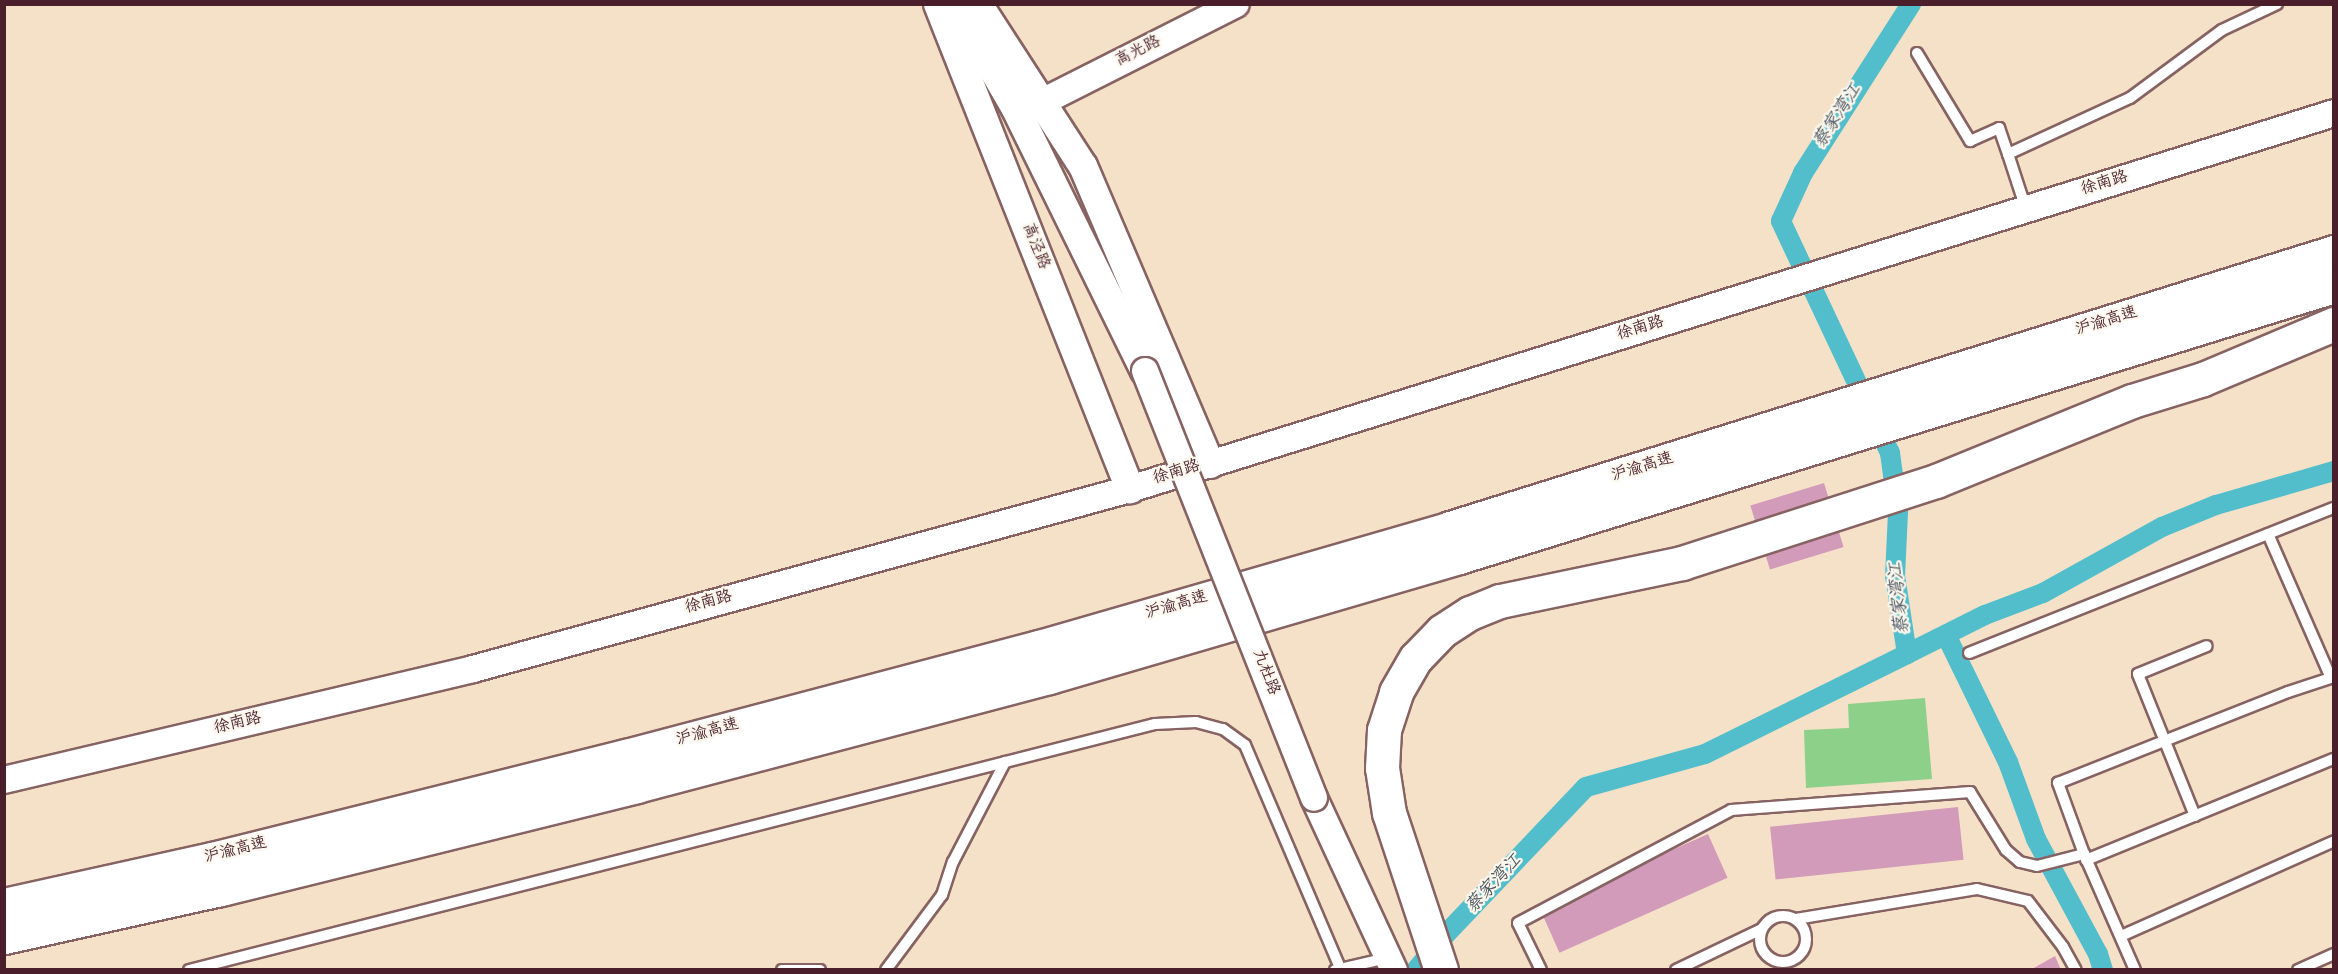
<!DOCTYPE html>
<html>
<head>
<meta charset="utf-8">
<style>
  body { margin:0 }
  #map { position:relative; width:2338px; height:974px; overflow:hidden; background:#f5e1c8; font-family:"Gochi Hand","LXGW WenKai TC",sans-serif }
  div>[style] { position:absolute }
  .green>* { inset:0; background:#8cd089 }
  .canal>* { height:20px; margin:-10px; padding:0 10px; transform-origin:10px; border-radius:10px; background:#52becb }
  .building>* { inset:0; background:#d29bba; transform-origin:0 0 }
  .roads { filter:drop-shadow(2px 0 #866362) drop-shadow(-2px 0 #866362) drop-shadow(0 2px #866362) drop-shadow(0 -2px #866362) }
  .service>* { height:10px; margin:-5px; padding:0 5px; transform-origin:5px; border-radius:5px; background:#fff }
  .service>.ring { margin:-5px; padding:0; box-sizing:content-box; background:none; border:10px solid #fff; border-radius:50% }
  .tertiary>* { height:26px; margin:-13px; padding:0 13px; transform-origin:13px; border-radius:13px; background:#fff }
  .secondary>* { height:28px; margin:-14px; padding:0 14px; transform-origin:14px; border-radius:14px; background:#fff }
  .motorway>* { height:33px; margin:-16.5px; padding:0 16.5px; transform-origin:16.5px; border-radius:16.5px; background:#fff }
  .bridges { filter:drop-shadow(2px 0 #866362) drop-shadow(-2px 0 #866362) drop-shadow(0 2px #866362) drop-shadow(0 -2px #866362) }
  .tertiary-bridge>* { height:26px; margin:-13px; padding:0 13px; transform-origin:13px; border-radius:13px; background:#fff }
  span { translate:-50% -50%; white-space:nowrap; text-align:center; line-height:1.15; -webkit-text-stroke:4.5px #fbf7ec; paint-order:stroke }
  .street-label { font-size:16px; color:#4a1f2b }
  .water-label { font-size:18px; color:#4d5763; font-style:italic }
  .frame { position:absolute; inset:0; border:6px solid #4a1f2b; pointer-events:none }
</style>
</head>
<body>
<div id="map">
  <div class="green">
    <i style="clip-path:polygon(1925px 698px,1932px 779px,1806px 788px,1804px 730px,1849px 728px,1848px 704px)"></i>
  </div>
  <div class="canal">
    <i style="left:1946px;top:635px;width:141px;rotate:64deg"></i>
    <i style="left:2008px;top:762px;width:82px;rotate:70deg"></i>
    <i style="left:2036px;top:839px;width:131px;rotate:61.7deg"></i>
    <i style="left:2098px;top:954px;width:17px;rotate:73deg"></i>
    <i style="left:1907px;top:654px;width:87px;rotate:-26.6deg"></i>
    <i style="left:1985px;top:615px;width:62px;rotate:-20.8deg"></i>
    <i style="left:2043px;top:593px;width:136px;rotate:-29deg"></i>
    <i style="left:2162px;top:527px;width:58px;rotate:-22.2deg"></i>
    <i style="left:2216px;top:505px;width:123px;rotate:-16.1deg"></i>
    <i style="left:1416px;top:970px;width:45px;rotate:-50.4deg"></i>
    <i style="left:1445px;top:935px;width:204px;rotate:-46.4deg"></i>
    <i style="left:1586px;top:787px;width:123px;rotate:-15.5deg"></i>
    <i style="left:1705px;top:754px;width:225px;rotate:-26.3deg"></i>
    <i style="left:1907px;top:654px;width:79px;rotate:-98.7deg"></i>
    <i style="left:1895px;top:576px;width:64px;rotate:-87.3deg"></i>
    <i style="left:1898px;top:512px;width:60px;rotate:-97.7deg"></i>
    <i style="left:1890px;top:453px;width:256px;rotate:-115.2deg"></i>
    <i style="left:1781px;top:221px;width:53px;rotate:-65.4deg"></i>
    <i style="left:1803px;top:173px;width:201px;rotate:-57.4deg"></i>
  </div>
  <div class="building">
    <i style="left:1824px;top:483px;width:67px;height:77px;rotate:73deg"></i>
    <i style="left:1958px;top:807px;width:53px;height:189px;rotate:84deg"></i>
    <i style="left:1708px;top:834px;width:48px;height:184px;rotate:66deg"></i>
    <i style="clip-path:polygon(2055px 956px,2061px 970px,2030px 970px)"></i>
  </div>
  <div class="roads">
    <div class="service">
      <i style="left:1917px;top:53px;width:103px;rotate:58.9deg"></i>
      <i style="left:1970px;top:141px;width:32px;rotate:-24deg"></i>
      <i style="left:1999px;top:128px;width:28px;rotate:71deg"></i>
      <i style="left:2026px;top:209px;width:58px;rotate:-108.1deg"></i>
      <i style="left:2008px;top:154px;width:134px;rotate:-24.7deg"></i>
      <i style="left:2130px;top:98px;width:114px;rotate:-36.5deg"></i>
      <i style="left:2222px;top:30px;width:61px;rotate:-25.3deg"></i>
      <i style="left:2268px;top:534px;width:157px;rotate:66.4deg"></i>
      <i style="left:1969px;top:653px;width:393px;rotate:-21.7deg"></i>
      <i style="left:2195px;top:816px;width:153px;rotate:-111.9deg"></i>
      <i style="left:2138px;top:674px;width:74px;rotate:-22.1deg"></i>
      <i style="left:2086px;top:860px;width:268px;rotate:-22.2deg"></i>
      <i class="ring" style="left:1760px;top:916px;width:36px;height:36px"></i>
      <i style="left:1796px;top:919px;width:183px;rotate:-9.4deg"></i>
      <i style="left:1977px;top:889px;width:52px;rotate:13.2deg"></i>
      <i style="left:2028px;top:901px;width:58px;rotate:52.7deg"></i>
      <i style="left:2063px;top:947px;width:26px;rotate:61deg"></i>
      <i style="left:2121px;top:936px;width:233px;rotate:-24deg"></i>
      <i style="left:189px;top:970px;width:997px;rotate:-14.29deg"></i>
      <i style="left:1155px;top:724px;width:41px;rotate:-2.8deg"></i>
      <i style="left:1196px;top:722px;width:28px;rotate:15deg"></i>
      <i style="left:1223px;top:729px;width:27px;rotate:36deg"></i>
      <i style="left:1245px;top:745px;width:242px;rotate:66.9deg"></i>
      <i style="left:782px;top:970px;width:38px"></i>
      <i style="left:886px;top:970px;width:94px;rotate:-53.3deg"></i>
      <i style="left:942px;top:895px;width:35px;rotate:-72deg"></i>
      <i style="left:953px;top:862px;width:113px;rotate:-62.5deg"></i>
      <i style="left:1335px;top:970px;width:53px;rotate:-13deg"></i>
      <i style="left:1541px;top:970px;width:52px;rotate:-116.1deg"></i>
      <i style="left:1518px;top:923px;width:241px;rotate:-27.9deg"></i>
      <i style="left:1731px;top:810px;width:240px;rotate:-4.3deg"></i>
      <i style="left:1970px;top:792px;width:68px;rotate:58.2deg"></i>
      <i style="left:2006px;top:850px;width:18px;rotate:41deg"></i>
      <i style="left:2020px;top:862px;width:17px;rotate:13deg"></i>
      <i style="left:2037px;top:866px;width:49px;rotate:-14.3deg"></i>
      <i style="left:1676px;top:970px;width:95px;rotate:-25.5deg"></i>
      <i style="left:2135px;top:970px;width:127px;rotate:-113.7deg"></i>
      <i style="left:2084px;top:854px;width:76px;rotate:-110.1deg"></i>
      <i style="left:2058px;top:783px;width:247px;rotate:-21.6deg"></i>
      <i style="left:2288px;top:692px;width:48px;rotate:-18.1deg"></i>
      <i style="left:2298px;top:970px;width:39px;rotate:-24deg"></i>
    </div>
    <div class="tertiary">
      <i style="left:1042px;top:102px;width:217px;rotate:-26.8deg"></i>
      <i style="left:4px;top:780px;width:482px;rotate:-13.3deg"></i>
      <i style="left:473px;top:669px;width:681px;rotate:-15.32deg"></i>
      <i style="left:1130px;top:489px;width:1261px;rotate:-17.34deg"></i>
      <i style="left:1314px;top:798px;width:190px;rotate:65.1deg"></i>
    </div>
    <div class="secondary">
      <i style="left:938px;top:4px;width:522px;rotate:68.4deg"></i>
      <i style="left:955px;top:4px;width:119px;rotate:59.8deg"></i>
      <i style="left:1015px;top:107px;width:294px;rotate:63.8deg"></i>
      <i style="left:978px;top:4px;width:193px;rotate:57.1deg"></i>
      <i style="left:1083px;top:166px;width:324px;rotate:66.9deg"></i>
    </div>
    <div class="motorway">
      <i style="left:4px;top:905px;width:213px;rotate:-12.5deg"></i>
      <i style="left:212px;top:859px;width:427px;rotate:-14deg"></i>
      <i style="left:626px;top:756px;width:427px;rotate:-14.8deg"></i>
      <i style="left:1039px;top:647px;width:428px;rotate:-16.1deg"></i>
      <i style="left:1450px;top:528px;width:926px;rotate:-17.34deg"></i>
      <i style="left:4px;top:937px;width:222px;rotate:-12.5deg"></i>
      <i style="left:221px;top:889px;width:428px;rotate:-13.9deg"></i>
      <i style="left:636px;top:786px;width:427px;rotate:-14.8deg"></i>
      <i style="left:1049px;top:677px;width:427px;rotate:-16.3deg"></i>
      <i style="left:1459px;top:557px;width:916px;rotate:-17.21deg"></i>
      <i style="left:1441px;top:970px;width:165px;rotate:-108.3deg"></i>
      <i style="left:1389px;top:813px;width:46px;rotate:-98.8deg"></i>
      <i style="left:1382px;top:768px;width:38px;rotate:-87deg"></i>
      <i style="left:1384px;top:730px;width:40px;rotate:-72deg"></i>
      <i style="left:1396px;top:692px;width:39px;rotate:-60deg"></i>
      <i style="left:1416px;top:658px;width:37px;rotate:-46deg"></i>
      <i style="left:1442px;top:631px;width:33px;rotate:-33deg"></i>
      <i style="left:1470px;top:613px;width:32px;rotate:-22deg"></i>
      <i style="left:1500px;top:601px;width:186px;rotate:-11.8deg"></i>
      <i style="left:1682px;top:563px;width:267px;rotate:-17.9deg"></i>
      <i style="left:1936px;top:481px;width:212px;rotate:-22.2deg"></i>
      <i style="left:2132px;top:401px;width:74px;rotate:-17.2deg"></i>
      <i style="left:2203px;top:379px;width:142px;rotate:-22.8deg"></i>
    </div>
  </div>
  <div class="bridges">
    <div class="tertiary-bridge">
      <i style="left:1145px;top:371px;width:459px;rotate:68.4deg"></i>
    </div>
  </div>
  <div class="street-label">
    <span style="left:1139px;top:53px;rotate:-27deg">高光路</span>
    <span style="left:2105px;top:185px;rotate:-17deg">徐南路</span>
    <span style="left:1034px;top:247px;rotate:68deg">高泾路</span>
    <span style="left:2107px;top:323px;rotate:-17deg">沪渝高速</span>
    <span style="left:1641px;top:330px;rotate:-17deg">徐南路</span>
    <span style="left:1643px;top:469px;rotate:-17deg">沪渝高速</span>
    <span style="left:1177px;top:474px;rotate:-17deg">徐南路</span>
    <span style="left:709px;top:604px;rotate:-15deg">徐南路</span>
    <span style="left:1177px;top:607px;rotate:-16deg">沪渝高速</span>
    <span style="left:1264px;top:673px;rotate:69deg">九杜路</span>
    <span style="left:238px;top:725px;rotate:-13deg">徐南路</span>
    <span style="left:708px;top:734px;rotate:-15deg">沪渝高速</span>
    <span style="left:236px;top:852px;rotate:-14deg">沪渝高速</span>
  </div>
  <div class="water-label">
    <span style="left:1839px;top:117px;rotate:-57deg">蔡家湾江</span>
    <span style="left:1901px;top:598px;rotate:-96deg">蔡家湾江</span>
    <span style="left:1495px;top:885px;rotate:-47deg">蔡家湾江</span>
  </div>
  <div class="frame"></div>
</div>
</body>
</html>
